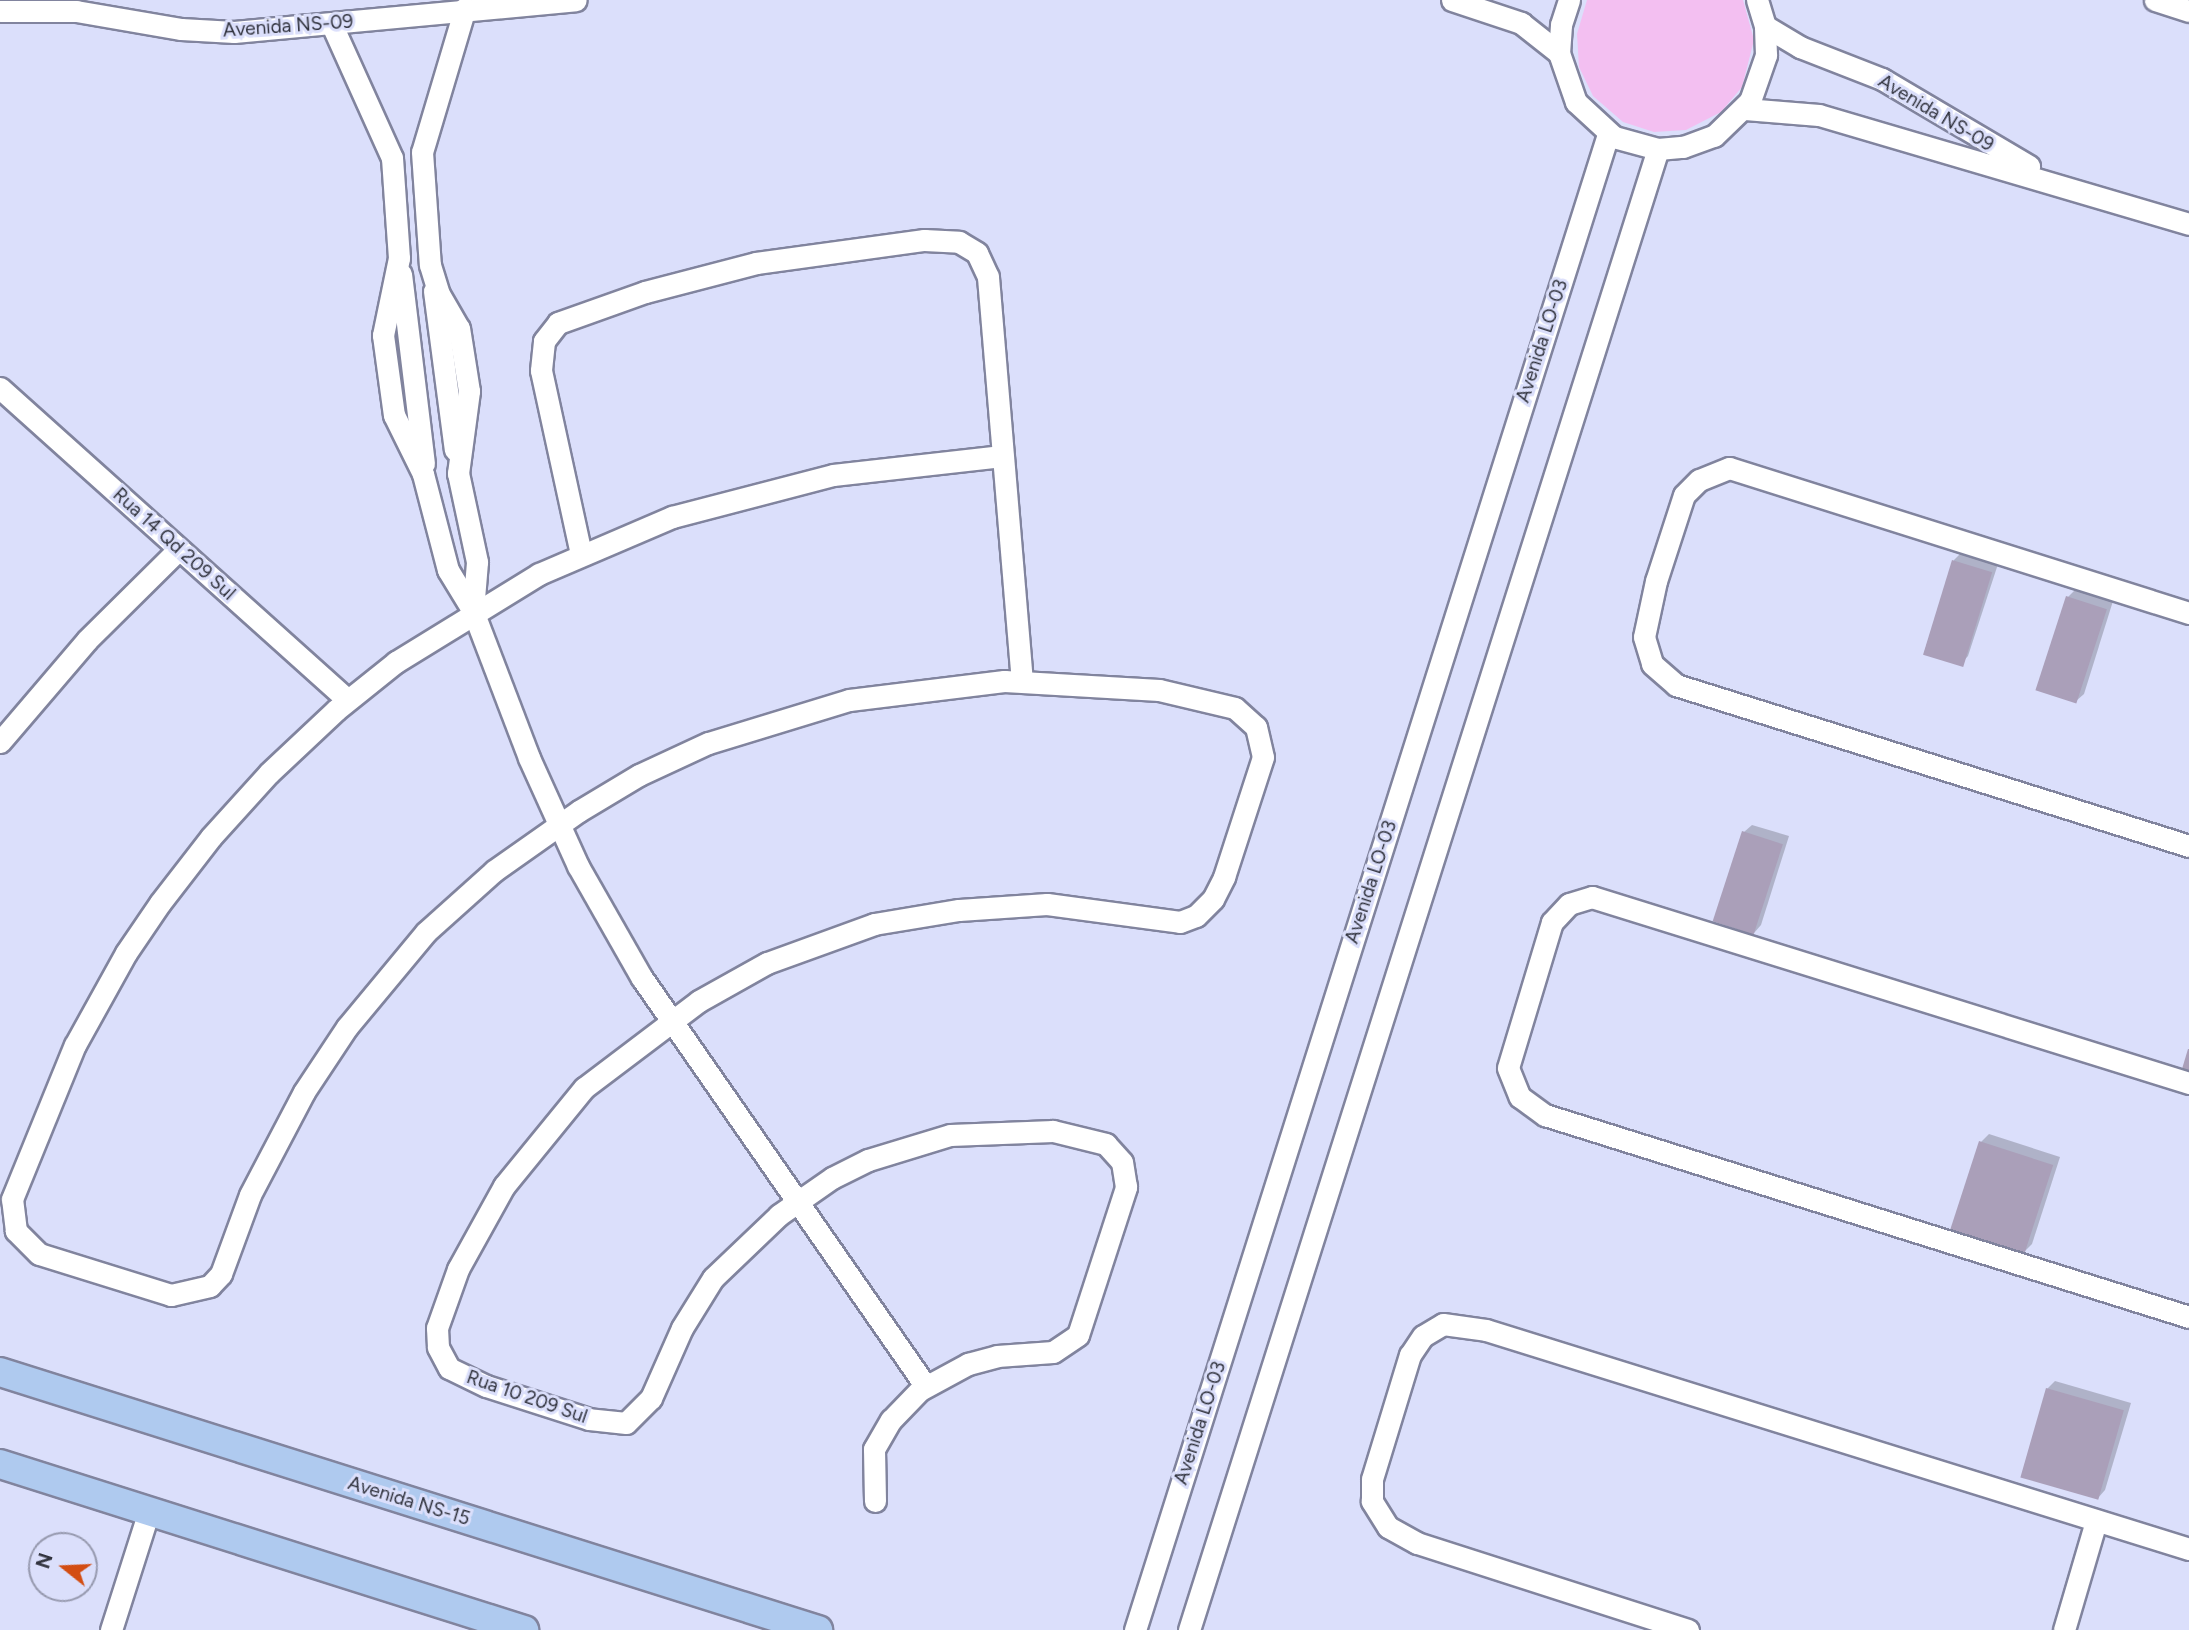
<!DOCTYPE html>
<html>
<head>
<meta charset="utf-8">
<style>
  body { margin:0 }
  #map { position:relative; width:2189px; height:1630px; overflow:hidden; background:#dbdffb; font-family:Figtree,sans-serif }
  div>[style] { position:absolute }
  .green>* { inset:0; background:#f3bff1 }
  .shadow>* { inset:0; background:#0003 }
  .building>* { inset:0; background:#aa9fb9; transform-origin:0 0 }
  .roads { filter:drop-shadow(2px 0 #81849e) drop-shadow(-2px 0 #81849e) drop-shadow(0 2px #81849e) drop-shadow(0 -2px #81849e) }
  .minor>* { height:21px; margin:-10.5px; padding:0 10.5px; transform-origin:10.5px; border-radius:10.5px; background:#fff }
  .major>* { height:28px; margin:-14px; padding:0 14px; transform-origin:14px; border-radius:14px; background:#afcaef }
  span { translate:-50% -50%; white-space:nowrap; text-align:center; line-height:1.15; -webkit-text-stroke:6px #dbdffb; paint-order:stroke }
  .street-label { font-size:19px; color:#31333e }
  .north { position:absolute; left:28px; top:1532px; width:70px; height:70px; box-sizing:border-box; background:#dbdffb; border:2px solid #979aaf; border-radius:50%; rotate:288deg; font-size:19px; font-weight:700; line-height:28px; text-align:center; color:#31333e }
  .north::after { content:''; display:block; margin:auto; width:24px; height:32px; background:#d34d12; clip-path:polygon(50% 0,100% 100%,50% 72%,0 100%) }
</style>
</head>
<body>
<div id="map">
  <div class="green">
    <i style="clip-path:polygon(1587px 0,1743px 0,1754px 40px,1742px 87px,1721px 112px,1686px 130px,1654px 132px,1623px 122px,1593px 96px,1579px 67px,1577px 34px)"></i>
  </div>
  <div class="shadow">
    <i style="clip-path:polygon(1961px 553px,1998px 564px,1968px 656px,1961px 664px,1924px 653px,1954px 560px)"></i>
    <i style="clip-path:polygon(2076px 589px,2113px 601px,2084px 694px,2076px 701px,2038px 689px,2068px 597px)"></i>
    <i style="clip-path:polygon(1752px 825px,1789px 836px,1761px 925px,1754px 933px,1744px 832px)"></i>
    <i style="clip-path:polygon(1989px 1134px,2060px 1157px,2032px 1244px,2025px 1251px,1981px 1142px)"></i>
    <i style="clip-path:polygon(2055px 1381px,2131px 1403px,2105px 1490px,2098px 1498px,2047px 1389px)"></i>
  </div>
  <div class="building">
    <i style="left:1952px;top:560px;width:42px;height:99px;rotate:17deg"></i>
    <i style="left:2066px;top:596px;width:43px;height:99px;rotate:18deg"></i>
    <i style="left:1742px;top:831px;width:43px;height:95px;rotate:18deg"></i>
    <i style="clip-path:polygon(2188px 1049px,2189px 1049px,2189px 1071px,2182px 1069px)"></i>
    <i style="left:1979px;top:1141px;width:78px;height:93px;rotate:18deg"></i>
    <i style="left:2046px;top:1388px;width:81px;height:93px;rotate:16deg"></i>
  </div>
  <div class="roads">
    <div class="minor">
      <i style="left:1452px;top:0;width:73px;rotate:18.4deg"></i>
      <i style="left:1521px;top:23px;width:48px;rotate:38.3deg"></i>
      <i style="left:1569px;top:0;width:26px;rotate:108deg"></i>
      <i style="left:1561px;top:25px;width:28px;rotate:94deg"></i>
      <i style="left:1559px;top:53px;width:52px;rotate:70.9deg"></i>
      <i style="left:1576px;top:102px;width:52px;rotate:42.6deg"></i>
      <i style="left:1614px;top:137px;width:46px;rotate:15.3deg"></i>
      <i style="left:1658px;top:149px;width:25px;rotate:-5deg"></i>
      <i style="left:1683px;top:147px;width:33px;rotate:-20deg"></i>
      <i style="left:1714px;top:136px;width:50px;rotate:-44.2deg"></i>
      <i style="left:1750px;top:101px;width:49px;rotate:-70.8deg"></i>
      <i style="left:1766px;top:55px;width:29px;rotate:-92deg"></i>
      <i style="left:1765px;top:26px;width:27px;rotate:-107deg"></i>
      <i style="left:2155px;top:0;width:36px;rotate:18deg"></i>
      <i style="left:465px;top:8px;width:150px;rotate:106.6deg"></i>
      <i style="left:422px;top:152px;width:113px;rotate:86deg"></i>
      <i style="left:430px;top:265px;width:30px;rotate:73deg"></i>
      <i style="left:439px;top:294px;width:39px;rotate:60deg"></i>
      <i style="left:459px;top:328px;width:64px;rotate:81deg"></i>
      <i style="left:469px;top:391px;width:83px;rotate:97.6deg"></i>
      <i style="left:458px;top:473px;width:91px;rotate:77.9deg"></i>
      <i style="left:477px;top:562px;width:49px;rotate:94.7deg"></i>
      <i style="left:0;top:11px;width:76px"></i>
      <i style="left:76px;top:11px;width:107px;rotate:9.7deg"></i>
      <i style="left:181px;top:29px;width:53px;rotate:3.2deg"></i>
      <i style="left:234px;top:32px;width:343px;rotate:-5.3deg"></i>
      <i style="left:332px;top:25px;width:146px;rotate:65.7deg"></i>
      <i style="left:392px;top:158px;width:100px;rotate:86deg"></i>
      <i style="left:399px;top:258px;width:79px;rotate:101.7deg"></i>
      <i style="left:383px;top:335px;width:81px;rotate:82.2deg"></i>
      <i style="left:394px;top:415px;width:66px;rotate:63.8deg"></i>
      <i style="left:423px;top:474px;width:99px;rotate:75.4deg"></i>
      <i style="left:448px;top:570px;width:48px;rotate:58.6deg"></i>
      <i style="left:473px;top:611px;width:157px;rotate:69.1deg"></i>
      <i style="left:529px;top:758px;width:119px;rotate:65.6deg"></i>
      <i style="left:578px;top:866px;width:129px;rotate:60.3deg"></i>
      <i style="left:642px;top:978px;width:497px;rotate:55.2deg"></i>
      <i style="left:1765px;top:26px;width:41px;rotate:31deg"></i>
      <i style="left:1800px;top:47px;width:88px;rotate:21.3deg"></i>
      <i style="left:1882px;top:79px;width:171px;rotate:30.6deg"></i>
      <i style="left:1745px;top:109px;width:74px;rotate:4.6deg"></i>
      <i style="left:1819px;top:115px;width:386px;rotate:16.4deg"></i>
      <i style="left:401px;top:274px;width:191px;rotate:83.1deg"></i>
      <i style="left:434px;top:291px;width:160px;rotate:82.5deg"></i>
      <i style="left:0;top:388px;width:467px;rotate:41.9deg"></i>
      <i style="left:581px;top:554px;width:188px;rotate:-102.3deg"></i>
      <i style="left:541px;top:370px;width:29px;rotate:-84deg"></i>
      <i style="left:544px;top:341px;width:23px;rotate:-52deg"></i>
      <i style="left:558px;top:323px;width:92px;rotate:-19.6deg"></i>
      <i style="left:645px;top:292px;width:115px;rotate:-14.6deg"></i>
      <i style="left:756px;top:263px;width:170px;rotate:-7.8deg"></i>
      <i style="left:924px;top:240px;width:35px;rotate:3deg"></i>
      <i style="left:959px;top:242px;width:21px;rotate:31deg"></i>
      <i style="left:977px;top:253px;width:26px;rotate:65deg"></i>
      <i style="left:988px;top:277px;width:405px;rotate:85.2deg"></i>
      <i style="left:2189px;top:613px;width:482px;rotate:-162.5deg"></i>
      <i style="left:1729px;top:468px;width:32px;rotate:158deg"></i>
      <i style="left:1699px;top:480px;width:21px;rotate:135deg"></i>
      <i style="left:1684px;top:495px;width:90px;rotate:108deg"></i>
      <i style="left:1656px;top:581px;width:57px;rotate:102.1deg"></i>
      <i style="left:1644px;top:637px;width:28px;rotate:73deg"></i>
      <i style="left:1652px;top:664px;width:32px;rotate:41deg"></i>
      <i style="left:1676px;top:685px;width:538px;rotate:17.42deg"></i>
      <i style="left:0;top:742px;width:134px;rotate:-49.5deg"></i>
      <i style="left:87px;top:640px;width:129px;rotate:-44.7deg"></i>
      <i style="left:2189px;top:1083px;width:625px;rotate:-162.7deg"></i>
      <i style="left:1592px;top:897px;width:24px;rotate:163deg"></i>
      <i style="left:1569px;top:904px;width:25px;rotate:133deg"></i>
      <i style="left:1552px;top:922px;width:152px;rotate:106.8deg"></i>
      <i style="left:1508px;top:1068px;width:31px;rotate:68deg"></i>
      <i style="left:1520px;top:1097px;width:31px;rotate:36deg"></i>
      <i style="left:1545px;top:1115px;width:675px;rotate:17.41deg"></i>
      <i style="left:875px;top:1501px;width:52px;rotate:-91.1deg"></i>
      <i style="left:874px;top:1449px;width:34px;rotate:-60deg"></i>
      <i style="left:891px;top:1420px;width:42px;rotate:-46deg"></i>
      <i style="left:920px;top:1390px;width:55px;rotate:-28.4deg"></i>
      <i style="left:968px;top:1364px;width:30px;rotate:-15deg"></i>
      <i style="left:997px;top:1356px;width:56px;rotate:-4.1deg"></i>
      <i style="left:1053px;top:1352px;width:30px;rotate:-34deg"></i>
      <i style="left:1078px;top:1335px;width:156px;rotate:-72deg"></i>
      <i style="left:1126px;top:1187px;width:25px;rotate:-99deg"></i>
      <i style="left:1122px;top:1162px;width:24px;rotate:-132deg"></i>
      <i style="left:1106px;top:1144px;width:55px;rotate:-166.2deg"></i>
      <i style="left:1053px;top:1131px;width:103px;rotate:177.8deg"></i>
      <i style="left:950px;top:1135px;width:86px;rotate:163deg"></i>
      <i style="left:868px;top:1160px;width:40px;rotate:153.4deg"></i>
      <i style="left:832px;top:1178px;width:65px;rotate:145.1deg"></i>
      <i style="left:779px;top:1215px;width:91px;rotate:136.3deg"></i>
      <i style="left:713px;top:1278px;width:59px;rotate:121.8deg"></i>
      <i style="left:682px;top:1328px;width:77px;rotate:113.9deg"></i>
      <i style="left:651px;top:1398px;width:35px;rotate:135deg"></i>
      <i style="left:626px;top:1423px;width:37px;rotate:-174deg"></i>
      <i style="left:589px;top:1419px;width:108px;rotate:-162.2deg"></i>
      <i style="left:486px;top:1386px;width:41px;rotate:-154.1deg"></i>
      <i style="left:449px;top:1368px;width:24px;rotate:-118deg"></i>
      <i style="left:438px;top:1347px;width:19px;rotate:-93deg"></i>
      <i style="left:437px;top:1328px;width:63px;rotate:-70.4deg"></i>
      <i style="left:458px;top:1269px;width:95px;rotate:-61deg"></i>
      <i style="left:504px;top:1186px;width:127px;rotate:-50.8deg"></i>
      <i style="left:584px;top:1088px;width:144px;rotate:-37.1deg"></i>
      <i style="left:699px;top:1001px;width:78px;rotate:-29.2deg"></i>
      <i style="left:767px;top:963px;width:114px;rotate:-20deg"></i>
      <i style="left:874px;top:924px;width:86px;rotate:-9.4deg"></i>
      <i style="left:959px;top:910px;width:88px;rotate:-3.9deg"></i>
      <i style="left:1047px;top:904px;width:134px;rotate:7.7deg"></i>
      <i style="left:1180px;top:922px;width:17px;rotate:-21deg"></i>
      <i style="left:1196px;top:916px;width:24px;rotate:-45deg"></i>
      <i style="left:1213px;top:899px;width:25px;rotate:-63deg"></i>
      <i style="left:1224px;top:877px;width:126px;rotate:-72deg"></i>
      <i style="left:1263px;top:757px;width:31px;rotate:-103deg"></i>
      <i style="left:1256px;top:727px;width:28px;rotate:-138deg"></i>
      <i style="left:1235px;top:708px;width:78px;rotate:-166.7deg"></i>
      <i style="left:1159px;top:690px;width:155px;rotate:-176.7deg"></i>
      <i style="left:1004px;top:681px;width:156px;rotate:173deg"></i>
      <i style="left:849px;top:700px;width:147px;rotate:163deg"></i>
      <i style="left:708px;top:743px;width:76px;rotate:155.1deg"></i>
      <i style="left:639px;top:775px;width:70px;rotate:149deg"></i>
      <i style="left:579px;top:811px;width:104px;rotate:144.8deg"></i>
      <i style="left:494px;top:871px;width:91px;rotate:138.1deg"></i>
      <i style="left:426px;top:932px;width:124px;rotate:129.7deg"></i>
      <i style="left:347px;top:1027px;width:78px;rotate:123.5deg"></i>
      <i style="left:304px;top:1092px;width:116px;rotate:117.7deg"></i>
      <i style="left:250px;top:1195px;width:84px;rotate:110.2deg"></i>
      <i style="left:221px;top:1274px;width:16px;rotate:133deg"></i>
      <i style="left:210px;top:1286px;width:40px;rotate:167deg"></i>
      <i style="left:171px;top:1295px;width:138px;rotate:-162.7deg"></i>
      <i style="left:39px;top:1254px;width:33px;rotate:-135deg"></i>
      <i style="left:16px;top:1231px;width:32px;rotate:-97deg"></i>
      <i style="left:12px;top:1199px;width:166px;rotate:-67.8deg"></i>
      <i style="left:75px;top:1045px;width:105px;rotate:-61deg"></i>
      <i style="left:126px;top:953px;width:60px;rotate:-55.8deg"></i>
      <i style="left:160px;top:903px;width:83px;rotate:-52.3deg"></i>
      <i style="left:211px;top:837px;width:86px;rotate:-47.8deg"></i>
      <i style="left:269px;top:773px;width:92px;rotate:-43.2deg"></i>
      <i style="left:336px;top:710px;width:77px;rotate:-38.7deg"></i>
      <i style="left:396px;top:662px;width:168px;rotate:-31.6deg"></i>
      <i style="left:539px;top:574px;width:145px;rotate:-23.2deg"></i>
      <i style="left:672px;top:517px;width:166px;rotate:-14.6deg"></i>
      <i style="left:833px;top:475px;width:170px;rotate:-6.4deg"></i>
      <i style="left:111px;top:1630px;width:125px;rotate:-72.3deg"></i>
      <i style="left:1135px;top:1630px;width:1569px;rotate:-72.45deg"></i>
      <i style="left:1189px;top:1630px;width:1553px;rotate:-72.43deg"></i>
      <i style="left:1688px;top:1630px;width:285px;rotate:-162.2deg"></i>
      <i style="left:1417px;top:1543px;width:33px;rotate:-151deg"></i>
      <i style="left:1388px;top:1527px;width:31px;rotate:-122deg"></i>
      <i style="left:1372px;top:1501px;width:22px;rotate:-90deg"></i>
      <i style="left:1372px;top:1479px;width:130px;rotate:-73deg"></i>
      <i style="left:1410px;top:1355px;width:23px;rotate:-56deg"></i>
      <i style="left:1423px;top:1336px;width:23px;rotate:-31deg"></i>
      <i style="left:1443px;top:1324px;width:43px;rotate:7.9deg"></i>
      <i style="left:1486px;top:1330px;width:736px;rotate:17.3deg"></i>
      <i style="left:2064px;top:1630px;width:114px;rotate:-73.6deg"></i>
    </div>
    <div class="major">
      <i style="left:0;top:1372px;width:858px;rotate:17.51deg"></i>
      <i style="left:0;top:1464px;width:550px;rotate:17.58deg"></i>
    </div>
  </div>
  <div class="street-label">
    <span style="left:288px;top:26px;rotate:-4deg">Avenida NS-09</span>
    <span style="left:1936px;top:113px;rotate:31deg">Avenida NS-09</span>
    <span style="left:1542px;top:341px;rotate:-72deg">Avenida LO-03</span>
    <span style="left:174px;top:544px;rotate:42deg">Rua 14 Qd 209 Sul</span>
    <span style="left:1371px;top:882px;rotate:-72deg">Avenida LO-03</span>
    <span style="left:527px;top:1397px;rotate:19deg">Rua 10 209 Sul</span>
    <span style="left:1200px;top:1423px;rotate:-72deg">Avenida LO-03</span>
    <span style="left:409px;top:1501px;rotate:17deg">Avenida NS-15</span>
  </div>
  <div class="north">N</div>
</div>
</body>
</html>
